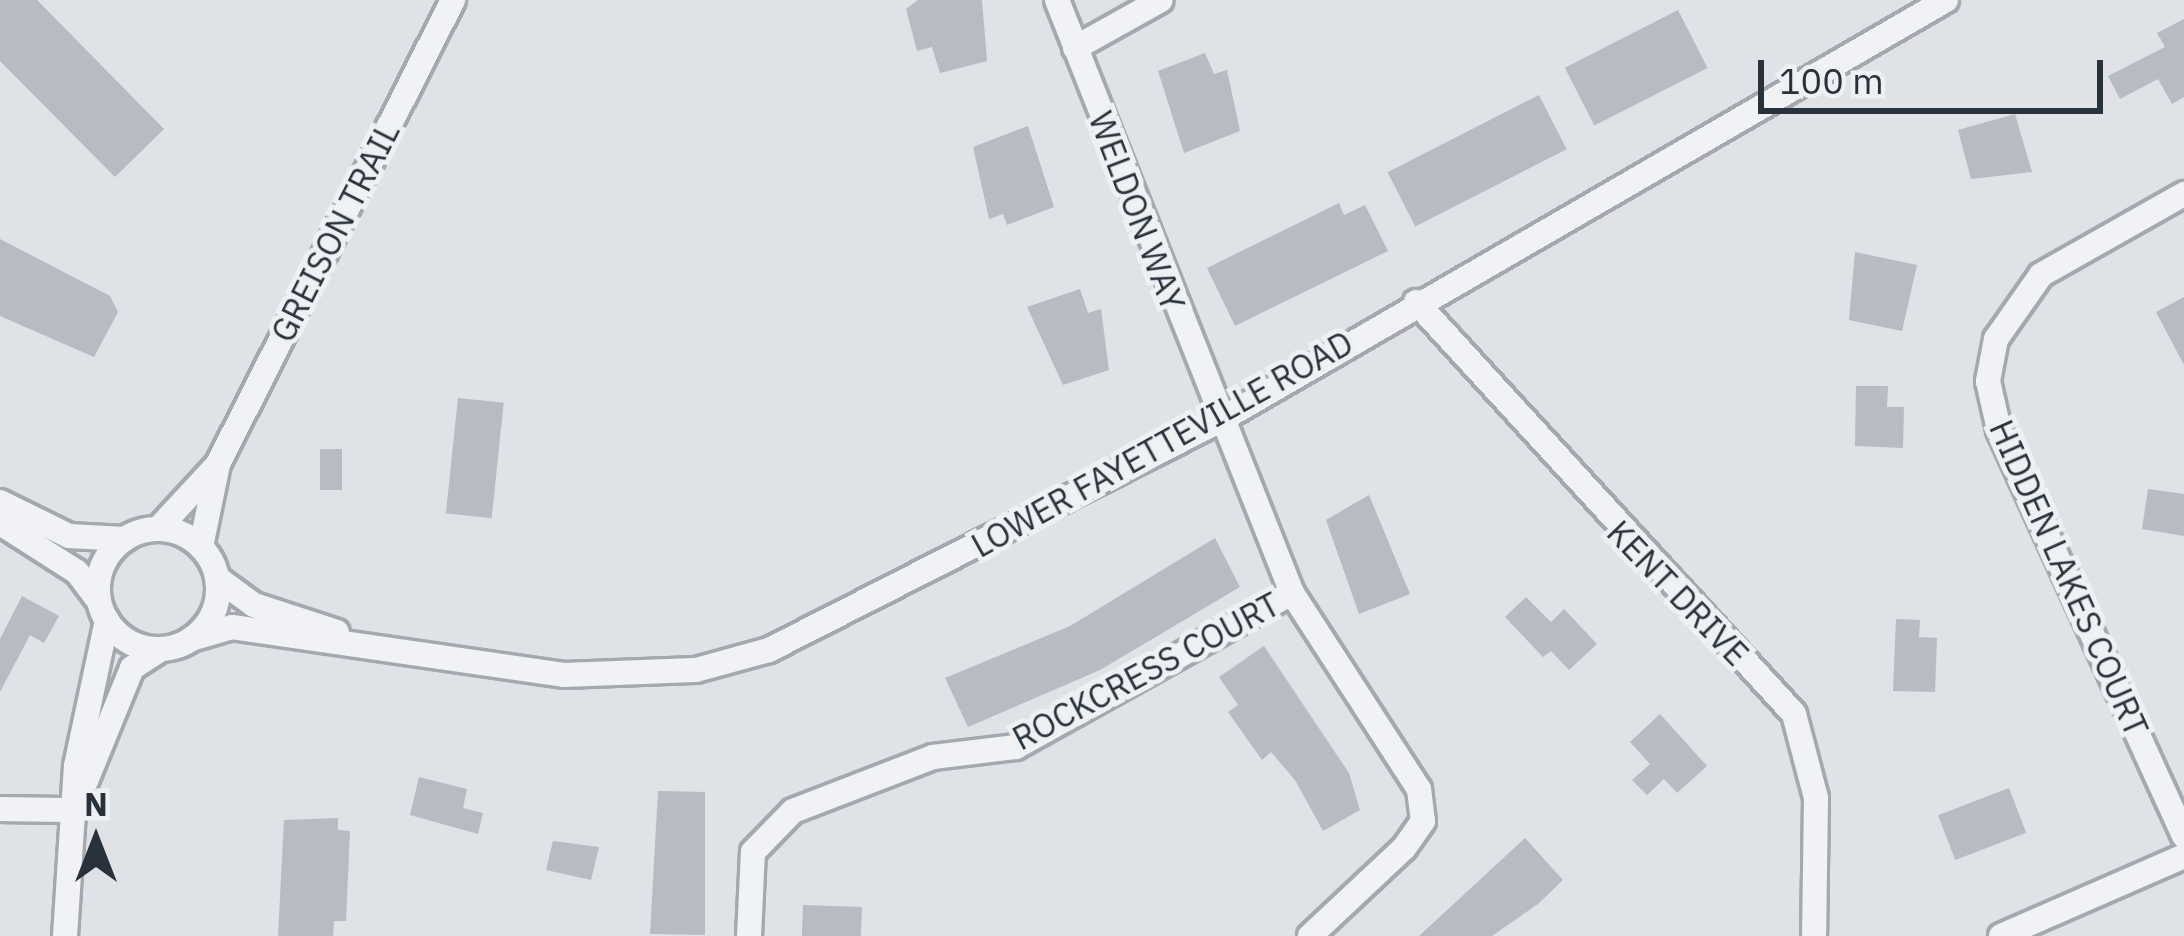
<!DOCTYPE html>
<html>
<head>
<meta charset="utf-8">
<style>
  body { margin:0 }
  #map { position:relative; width:2184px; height:936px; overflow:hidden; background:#dfe2e6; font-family:"IBM Plex Sans",sans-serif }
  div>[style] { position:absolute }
  .building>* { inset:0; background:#b7bbc2; transform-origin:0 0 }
  .roads { filter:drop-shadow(3px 0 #a5a9af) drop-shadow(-3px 0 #a5a9af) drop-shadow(0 3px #a5a9af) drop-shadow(0 -3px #a5a9af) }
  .minor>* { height:24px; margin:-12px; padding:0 12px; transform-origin:12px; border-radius:12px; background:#f1f2f5 }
  .minor>.ring { margin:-12px; padding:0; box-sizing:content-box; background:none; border:24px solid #f1f2f5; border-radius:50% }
  span { translate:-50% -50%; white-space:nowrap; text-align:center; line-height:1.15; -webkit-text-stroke:10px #eef1f4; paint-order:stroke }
  .street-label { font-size:33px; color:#29313b }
  .north { position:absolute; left:36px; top:780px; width:120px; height:120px; -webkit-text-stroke:9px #eef1f4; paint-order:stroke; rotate:0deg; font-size:33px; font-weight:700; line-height:48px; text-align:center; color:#29313b }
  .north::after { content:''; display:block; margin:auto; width:42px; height:54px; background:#29313b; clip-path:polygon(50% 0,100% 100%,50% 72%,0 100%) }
  .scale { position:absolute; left:1758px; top:60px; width:345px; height:54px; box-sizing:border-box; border:6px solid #29313b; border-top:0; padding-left:15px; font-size:36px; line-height:42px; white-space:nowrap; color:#29313b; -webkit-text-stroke:9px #eef1f4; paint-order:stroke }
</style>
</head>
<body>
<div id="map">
  <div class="building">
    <i style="clip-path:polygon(0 0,37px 0,164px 129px,115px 177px,0 61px)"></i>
    <i style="clip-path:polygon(918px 0,982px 0,987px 61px,940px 73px,932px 47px,917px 51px,906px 9px)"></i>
    <i style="left:1678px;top:10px;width:65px;height:127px;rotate:63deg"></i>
    <i style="clip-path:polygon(2184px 19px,2184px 97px,2172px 104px,2158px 79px,2120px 99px,2108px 76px,2165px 47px,2157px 33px)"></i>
    <i style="clip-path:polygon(1205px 53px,1214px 74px,1227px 70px,1240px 131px,1184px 153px,1158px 71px)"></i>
    <i style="left:1539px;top:95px;width:61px;height:170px;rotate:63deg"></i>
    <i style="clip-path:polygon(2015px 114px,2032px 172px,1971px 179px,1958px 130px)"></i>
    <i style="clip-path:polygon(1028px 126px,1054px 207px,1007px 225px,1003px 214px,989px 219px,973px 147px)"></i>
    <i style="clip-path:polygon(1339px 203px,1344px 215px,1365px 205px,1388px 251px,1235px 326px,1207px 268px)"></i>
    <i style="clip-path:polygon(0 239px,110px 296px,118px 312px,94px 357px,0 316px)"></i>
    <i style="clip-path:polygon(1855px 252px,1917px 265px,1902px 331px,1849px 320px)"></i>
    <i style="clip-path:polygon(1080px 289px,1088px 313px,1101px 309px,1109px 370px,1063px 385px,1027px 307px)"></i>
    <i style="clip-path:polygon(2184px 297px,2184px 365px,2156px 312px)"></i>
    <i style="clip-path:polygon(1856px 386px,1888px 386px,1887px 407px,1904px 407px,1903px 448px,1855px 446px)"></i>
    <i style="left:458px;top:398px;width:46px;height:116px;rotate:6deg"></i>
    <i style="left:320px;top:449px;width:22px;height:41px"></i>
    <i style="clip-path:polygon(2148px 489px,2184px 494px,2184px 536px,2142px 529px)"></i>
    <i style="clip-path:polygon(1369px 495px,1410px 594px,1359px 614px,1326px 520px)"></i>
    <i style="clip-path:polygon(1215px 538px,1240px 587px,1100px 670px,968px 727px,945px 678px,1070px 626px)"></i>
    <i style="clip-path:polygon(22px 596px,59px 616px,44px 643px,30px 635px,0 692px,0 639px)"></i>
    <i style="clip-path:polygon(1526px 597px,1551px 622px,1564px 609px,1597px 644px,1569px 670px,1551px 651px,1543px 657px,1505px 617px)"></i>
    <i style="clip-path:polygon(1896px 619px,1920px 620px,1919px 637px,1937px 638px,1935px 692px,1893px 691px)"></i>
    <i style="clip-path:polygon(1264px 646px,1349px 773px,1360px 810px,1323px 831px,1295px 780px,1271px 752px,1262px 760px,1228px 712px,1238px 705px,1219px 677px)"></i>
    <i style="clip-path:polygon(1660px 714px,1707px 766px,1677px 793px,1664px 779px,1647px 795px,1632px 780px,1650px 764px,1630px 742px)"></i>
    <i style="clip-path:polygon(419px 777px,467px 789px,463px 808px,483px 813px,478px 834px,410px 815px)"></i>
    <i style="left:2009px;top:788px;width:48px;height:76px;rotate:69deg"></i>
    <i style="clip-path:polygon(658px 791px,705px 792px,705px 935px,650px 934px)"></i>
    <i style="clip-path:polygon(338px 818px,338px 830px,350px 831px,346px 921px,334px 921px,333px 936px,278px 936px,284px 820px)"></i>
    <i style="clip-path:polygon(1525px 838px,1563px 880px,1538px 904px,1492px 936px,1419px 936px)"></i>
    <i style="clip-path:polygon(553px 841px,599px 847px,591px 880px,546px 870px)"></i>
    <i style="left:803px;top:905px;width:59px;height:31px;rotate:2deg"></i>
  </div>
  <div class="roads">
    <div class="minor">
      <i style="left:1057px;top:0;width:638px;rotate:68.38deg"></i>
      <i style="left:1292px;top:593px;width:234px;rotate:57.1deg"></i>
      <i style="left:1419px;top:789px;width:32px;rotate:83deg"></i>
      <i style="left:1423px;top:821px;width:33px;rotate:125deg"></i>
      <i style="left:1404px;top:848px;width:129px;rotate:136.9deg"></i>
      <i style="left:1075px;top:48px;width:98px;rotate:-29.2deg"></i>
      <i style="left:2184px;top:194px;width:164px;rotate:150.5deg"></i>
      <i style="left:2041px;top:275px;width:78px;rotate:125.1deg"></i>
      <i style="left:1996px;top:339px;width:43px;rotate:100.8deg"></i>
      <i style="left:1988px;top:381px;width:50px;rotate:77.3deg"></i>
      <i style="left:1999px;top:430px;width:446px;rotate:65.5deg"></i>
      <i style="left:1416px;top:302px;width:559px;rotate:47.46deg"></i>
      <i style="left:1794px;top:714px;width:87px;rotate:75.3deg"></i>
      <i style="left:1816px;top:798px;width:138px;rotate:90.8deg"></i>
      <i style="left:0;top:502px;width:77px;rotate:26.2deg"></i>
      <i style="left:69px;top:536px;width:56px;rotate:3.1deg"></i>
      <i style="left:0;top:523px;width:91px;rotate:32.5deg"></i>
      <i style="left:77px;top:572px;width:36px;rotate:53deg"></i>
      <i style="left:158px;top:529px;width:88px;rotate:-47.3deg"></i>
      <i style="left:218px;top:464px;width:520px;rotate:-63.14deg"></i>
      <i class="ring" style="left:98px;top:529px;width:96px;height:96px"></i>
      <i style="left:201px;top:547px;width:85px;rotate:-78.4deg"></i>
      <i style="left:217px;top:578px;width:46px;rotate:36.1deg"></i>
      <i style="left:254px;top:605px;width:87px;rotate:18deg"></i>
      <i style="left:191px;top:639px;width:43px;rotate:-16.3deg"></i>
      <i style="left:232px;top:627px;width:335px;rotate:8.2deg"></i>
      <i style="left:564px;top:675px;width:132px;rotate:-2.2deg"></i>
      <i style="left:696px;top:670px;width:76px;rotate:-15.3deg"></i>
      <i style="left:769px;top:650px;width:505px;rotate:-26.97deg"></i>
      <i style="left:1219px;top:421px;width:840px;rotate:-30.07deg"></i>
      <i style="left:77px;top:803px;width:146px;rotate:-67.8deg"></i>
      <i style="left:132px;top:668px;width:35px;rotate:-33deg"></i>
      <i style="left:0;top:809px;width:73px;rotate:0.8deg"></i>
      <i style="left:65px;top:936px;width:170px;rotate:-86.3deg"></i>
      <i style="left:76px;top:766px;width:149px;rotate:-78deg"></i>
      <i style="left:749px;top:936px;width:84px;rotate:-87.3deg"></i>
      <i style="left:753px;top:852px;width:57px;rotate:-45.7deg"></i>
      <i style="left:793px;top:811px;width:150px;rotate:-21.1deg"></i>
      <i style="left:933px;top:757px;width:84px;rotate:-6.9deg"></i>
      <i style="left:1016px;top:747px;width:316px;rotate:-29.2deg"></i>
      <i style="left:2001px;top:936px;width:200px;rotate:-23.6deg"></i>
    </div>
  </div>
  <div class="street-label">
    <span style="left:1137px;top:211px;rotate:69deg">WELDON WAY</span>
    <span style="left:335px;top:232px;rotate:-63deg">GREISON TRAIL</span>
    <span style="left:1162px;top:444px;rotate:-29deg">LOWER FAYETTEVILLE ROAD</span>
    <span style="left:2069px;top:578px;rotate:66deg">HIDDEN LAKES COURT</span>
    <span style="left:1678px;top:593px;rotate:46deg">KENT DRIVE</span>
    <span style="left:1146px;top:671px;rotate:-28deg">ROCKCRESS COURT</span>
  </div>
  <div class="north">N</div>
  <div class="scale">100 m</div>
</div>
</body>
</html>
